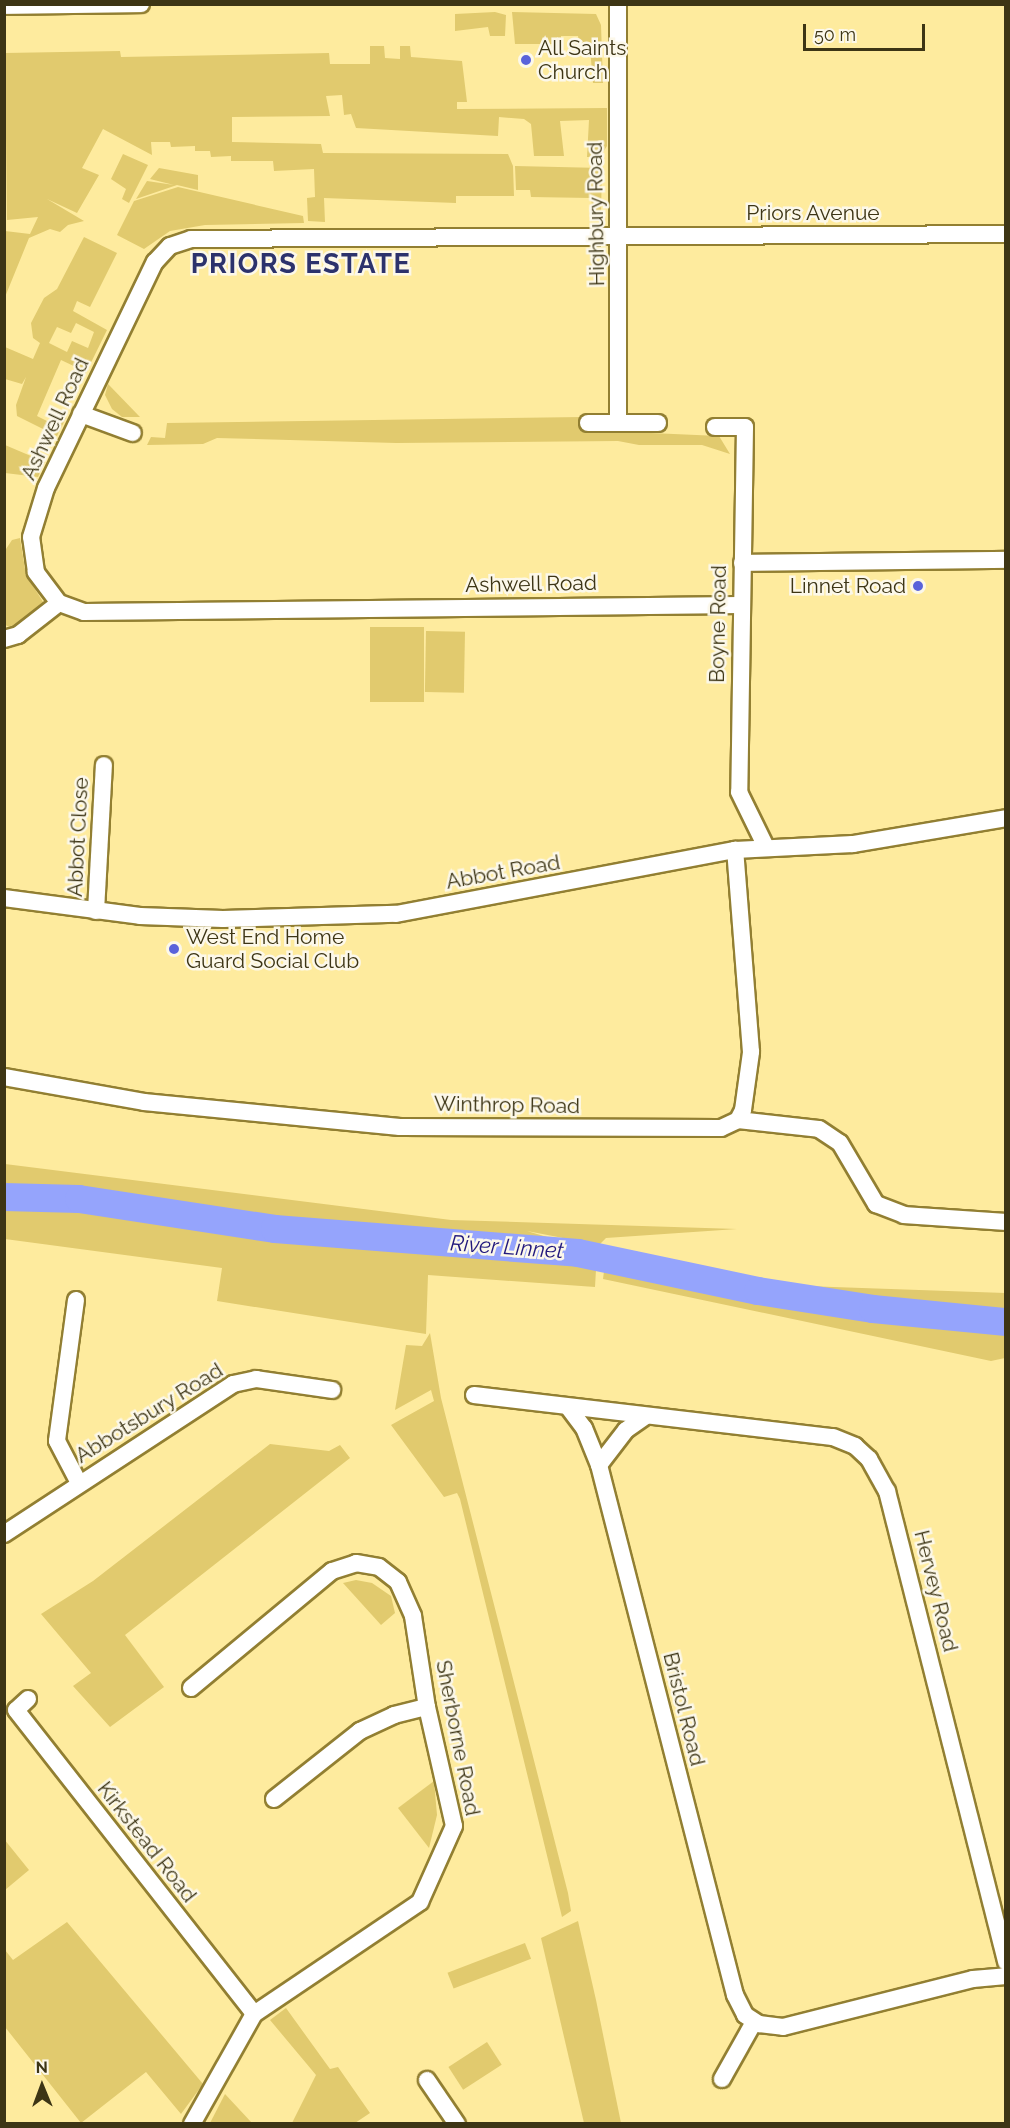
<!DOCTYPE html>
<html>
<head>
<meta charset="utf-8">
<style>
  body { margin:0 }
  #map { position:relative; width:1010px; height:2128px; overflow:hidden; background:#feeb9e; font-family:Raleway,sans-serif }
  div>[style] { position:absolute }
  .green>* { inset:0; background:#e1ca6e; transform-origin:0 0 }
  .river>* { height:28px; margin:-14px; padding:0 14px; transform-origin:14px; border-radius:14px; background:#95a4fc }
  .roads { filter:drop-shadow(2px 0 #927f32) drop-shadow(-2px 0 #927f32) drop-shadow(0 2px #927f32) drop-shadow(0 -2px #927f32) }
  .minor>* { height:16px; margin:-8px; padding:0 8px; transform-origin:8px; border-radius:8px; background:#fff }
  .dots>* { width:16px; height:16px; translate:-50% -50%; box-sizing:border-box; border:3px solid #fcf8ea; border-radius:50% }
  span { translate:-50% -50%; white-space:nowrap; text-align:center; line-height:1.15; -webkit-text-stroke:5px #fcf8ea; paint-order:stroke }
  .poi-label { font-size:21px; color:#3d3515 }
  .left { translate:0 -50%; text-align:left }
  .right { translate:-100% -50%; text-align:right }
  .street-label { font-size:21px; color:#3d3515 }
  .water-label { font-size:22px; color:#22197d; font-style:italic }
  .district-label { font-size:27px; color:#2c326c; font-weight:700; letter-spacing:1.5px }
  .frame { position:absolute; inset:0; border:6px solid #3d3515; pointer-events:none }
  .north { position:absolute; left:12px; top:2056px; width:60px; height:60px; -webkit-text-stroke:4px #fcf8ea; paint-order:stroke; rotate:359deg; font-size:16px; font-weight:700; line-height:24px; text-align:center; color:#3d3515 }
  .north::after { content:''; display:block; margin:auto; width:21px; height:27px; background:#3d3515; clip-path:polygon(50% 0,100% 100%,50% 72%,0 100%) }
  .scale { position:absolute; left:803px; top:24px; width:122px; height:27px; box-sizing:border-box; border:3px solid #3d3515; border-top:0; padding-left:8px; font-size:18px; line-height:21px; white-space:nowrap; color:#3d3515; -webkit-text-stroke:4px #fcf8ea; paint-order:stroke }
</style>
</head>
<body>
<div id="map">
  <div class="green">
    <i style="clip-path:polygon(495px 12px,506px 15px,505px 36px,490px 36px,488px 27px,455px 31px,455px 14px)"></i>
    <i style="clip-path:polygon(512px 12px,596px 14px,601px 25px,603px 83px,593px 83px,590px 48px,580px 47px,578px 36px,561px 36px,561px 44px,515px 44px)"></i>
    <i style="clip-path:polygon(370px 46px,384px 46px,385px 58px,400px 59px,400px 46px,410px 46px,411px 57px,462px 61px,467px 102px,457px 102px,457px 109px,607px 108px,607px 146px,600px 157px,587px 157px,589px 120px,560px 121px,564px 156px,534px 156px,531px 124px,524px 119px,499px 117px,498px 136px,356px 128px,351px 114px,344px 115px,342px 95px,326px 96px,330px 116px,232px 117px,232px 142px,321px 144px,323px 153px,508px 154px,513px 166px,514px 196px,456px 196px,456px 203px,324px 198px,325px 222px,308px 221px,307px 198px,315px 197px,314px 169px,274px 171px,273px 161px,231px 161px,231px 156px,211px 157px,210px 151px,195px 151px,195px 146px,171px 147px,170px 142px,151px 142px,152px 155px,103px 129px,82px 168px,99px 175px,77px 213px,47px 199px,84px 221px,68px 225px,60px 232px,50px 229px,29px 238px,5px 297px,5px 231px,30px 234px,38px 217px,7px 220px,5px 53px,120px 51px,121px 57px,329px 53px,330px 64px,370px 64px)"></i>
    <i style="clip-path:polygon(123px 154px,148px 165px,129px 203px,122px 199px,126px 189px,111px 179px)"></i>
    <i style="clip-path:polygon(515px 166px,602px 168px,601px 213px,593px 213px,591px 198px,531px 197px,530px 190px,516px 190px)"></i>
    <i style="clip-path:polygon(159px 168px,198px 175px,198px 190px,177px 185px,136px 199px,147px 181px,174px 185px,150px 179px)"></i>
    <i style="clip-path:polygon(178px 187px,303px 216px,304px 223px,205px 225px,170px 231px,144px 249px,117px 235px,134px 201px)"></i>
    <i style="clip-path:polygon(evenodd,84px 237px,117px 253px,90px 307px,77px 301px,73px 311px,107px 330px,82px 381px,74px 377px,78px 368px,61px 360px,37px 416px,51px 423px,57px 413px,66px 418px,57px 436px,17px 416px,16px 405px,26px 377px,22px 384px,5px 379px,5px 347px,33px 359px,40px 343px,33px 338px,31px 323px,44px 298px,57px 289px,84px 237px,76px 323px,94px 332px,88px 348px,72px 341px,67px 352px,49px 343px,57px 327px,71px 333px,76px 323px)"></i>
    <i style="clip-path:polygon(108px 384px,140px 417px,122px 417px,112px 409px,105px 395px)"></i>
    <i style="clip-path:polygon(582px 417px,583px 430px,719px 436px,730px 454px,702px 445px,639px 445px,618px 441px,396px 443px,217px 438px,203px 444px,147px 445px,151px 437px,165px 438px,167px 423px)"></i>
    <i style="clip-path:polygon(5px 445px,45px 462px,38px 477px,5px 473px)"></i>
    <i style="clip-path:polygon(20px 538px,26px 575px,45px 605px,17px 630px,5px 625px,6px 549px,12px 540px)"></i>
    <i style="left:370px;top:627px;width:54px;height:75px"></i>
    <i style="left:426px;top:631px;width:39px;height:61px;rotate:1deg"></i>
    <i style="clip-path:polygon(5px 1164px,451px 1220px,737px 1229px,606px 1238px,599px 1245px,527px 1231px,597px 1252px,595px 1287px,428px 1275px,426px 1334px,217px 1301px,222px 1268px,5px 1239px)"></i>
    <i style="clip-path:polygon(606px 1256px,745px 1284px,1005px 1293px,1005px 1317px,987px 1326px,1005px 1327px,1005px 1358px,991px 1361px,603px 1279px)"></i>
    <i style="clip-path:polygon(430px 1333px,441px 1398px,568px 1893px,571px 1911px,562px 1917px,460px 1499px,457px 1493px,444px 1497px,391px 1425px,434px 1401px,431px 1390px,395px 1410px,406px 1345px,422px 1346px)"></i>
    <i style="clip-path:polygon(270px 1444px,329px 1451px,340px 1445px,350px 1458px,125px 1635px,164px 1687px,110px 1727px,73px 1686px,91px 1673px,41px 1614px,93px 1581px)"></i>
    <i style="clip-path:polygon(356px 1580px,372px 1583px,391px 1596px,395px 1613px,381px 1625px,343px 1583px)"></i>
    <i style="clip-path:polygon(434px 1781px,437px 1815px,429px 1848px,398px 1808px)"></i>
    <i style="clip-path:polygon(4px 1839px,29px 1870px,5px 1890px,4px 1890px)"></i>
    <i style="clip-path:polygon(578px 1921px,596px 2000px,621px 2123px,584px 2123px,541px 1938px)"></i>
    <i style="clip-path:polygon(67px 1922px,203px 2084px,181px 2114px,146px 2072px,81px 2123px,5px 2027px,5px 1950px,13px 1960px)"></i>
    <i style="left:525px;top:1943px;width:17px;height:83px;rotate:69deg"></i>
    <i style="clip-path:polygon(286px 2008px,330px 2069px,338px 2067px,370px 2113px,355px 2123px,292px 2123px,316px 2075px,270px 2020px)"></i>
    <i style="left:487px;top:2042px;width:27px;height:46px;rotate:57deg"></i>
    <i style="clip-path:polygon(225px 2094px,252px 2123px,210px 2123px)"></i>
  </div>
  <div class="river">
    <i style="left:4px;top:1197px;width:75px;rotate:1.5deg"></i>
    <i style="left:79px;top:1199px;width:198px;rotate:8.7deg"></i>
    <i style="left:275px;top:1229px;width:304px;rotate:4.5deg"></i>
    <i style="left:578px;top:1253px;width:184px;rotate:11.9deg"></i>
    <i style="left:758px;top:1291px;width:116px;rotate:8.9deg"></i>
    <i style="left:873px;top:1309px;width:134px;rotate:5.6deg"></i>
  </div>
  <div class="roads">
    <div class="minor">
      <i style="left:4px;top:6px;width:137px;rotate:-0.8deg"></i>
      <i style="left:81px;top:414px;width:55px;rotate:20.1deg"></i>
      <i style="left:588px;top:423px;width:70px"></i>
      <i style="left:618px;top:423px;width:419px;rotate:-90deg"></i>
      <i style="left:715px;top:427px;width:30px"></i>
      <i style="left:745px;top:427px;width:365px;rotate:90.9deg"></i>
      <i style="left:739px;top:792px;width:61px;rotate:63.9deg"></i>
      <i style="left:742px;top:563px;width:264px;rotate:-0.7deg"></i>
      <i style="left:740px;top:605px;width:656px;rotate:179.39deg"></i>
      <i style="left:84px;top:612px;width:27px;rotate:-160deg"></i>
      <i style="left:59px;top:603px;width:39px;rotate:-127deg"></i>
      <i style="left:36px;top:572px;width:35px;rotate:-98deg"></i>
      <i style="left:31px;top:537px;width:51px;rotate:-73deg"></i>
      <i style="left:46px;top:488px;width:251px;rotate:-64.3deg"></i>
      <i style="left:155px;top:262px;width:22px;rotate:-47deg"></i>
      <i style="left:170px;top:246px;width:22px;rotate:-18deg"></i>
      <i style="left:191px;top:239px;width:815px;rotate:-0.35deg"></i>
      <i style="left:4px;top:639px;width:15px;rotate:-16deg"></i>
      <i style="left:18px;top:635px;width:52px;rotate:-38deg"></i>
      <i style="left:4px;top:898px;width:137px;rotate:7.5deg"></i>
      <i style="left:140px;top:916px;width:83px;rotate:2.1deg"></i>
      <i style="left:223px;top:919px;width:173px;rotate:-1.7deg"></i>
      <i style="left:396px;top:914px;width:345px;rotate:-10.7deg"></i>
      <i style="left:735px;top:850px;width:118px;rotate:-2.9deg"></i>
      <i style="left:853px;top:844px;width:155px;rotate:-9.6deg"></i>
      <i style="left:96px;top:911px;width:146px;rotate:-86.9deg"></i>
      <i style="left:4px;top:1077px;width:142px;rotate:10.1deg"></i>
      <i style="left:144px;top:1102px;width:257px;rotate:5.6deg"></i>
      <i style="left:400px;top:1127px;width:321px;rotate:0.2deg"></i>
      <i style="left:721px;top:1128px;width:19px;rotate:-25deg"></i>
      <i style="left:738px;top:1120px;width:11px;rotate:-63deg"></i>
      <i style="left:743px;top:1110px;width:59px;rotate:-82.1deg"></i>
      <i style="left:751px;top:1052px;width:203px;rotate:-94.5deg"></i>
      <i style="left:738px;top:1120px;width:81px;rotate:6.3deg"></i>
      <i style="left:819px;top:1129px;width:25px;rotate:34deg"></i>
      <i style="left:840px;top:1143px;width:71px;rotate:59.5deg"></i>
      <i style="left:876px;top:1204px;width:30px;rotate:21deg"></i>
      <i style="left:904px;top:1215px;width:102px;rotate:3.9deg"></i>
      <i style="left:76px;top:1300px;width:142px;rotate:97.7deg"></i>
      <i style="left:57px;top:1441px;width:47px;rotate:62.4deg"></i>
      <i style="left:474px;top:1395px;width:361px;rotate:6.7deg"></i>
      <i style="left:833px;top:1437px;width:24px;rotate:22deg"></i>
      <i style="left:855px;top:1446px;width:19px;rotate:43deg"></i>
      <i style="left:869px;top:1459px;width:37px;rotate:61deg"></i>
      <i style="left:887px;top:1491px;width:486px;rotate:75.8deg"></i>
      <i style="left:568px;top:1407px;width:26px;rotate:53deg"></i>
      <i style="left:584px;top:1428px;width:40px;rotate:68deg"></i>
      <i style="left:599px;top:1465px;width:547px;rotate:75.61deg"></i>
      <i style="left:735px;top:1995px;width:22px;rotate:63deg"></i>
      <i style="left:745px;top:2015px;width:17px;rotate:33deg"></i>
      <i style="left:759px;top:2024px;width:24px;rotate:7deg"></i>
      <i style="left:783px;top:2027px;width:196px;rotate:-14.2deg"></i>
      <i style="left:973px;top:1979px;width:33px;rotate:-5deg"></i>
      <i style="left:599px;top:1465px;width:44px;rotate:-52.4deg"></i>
      <i style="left:626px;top:1430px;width:24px;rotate:-35deg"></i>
      <i style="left:4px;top:1534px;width:274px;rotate:-33.2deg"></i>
      <i style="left:233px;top:1384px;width:24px;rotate:-12deg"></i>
      <i style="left:256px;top:1379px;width:77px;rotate:8.2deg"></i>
      <i style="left:191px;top:1688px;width:183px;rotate:-39.7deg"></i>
      <i style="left:332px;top:1571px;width:25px;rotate:-18deg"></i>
      <i style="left:356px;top:1563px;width:23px;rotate:10deg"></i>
      <i style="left:379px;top:1567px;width:24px;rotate:38deg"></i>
      <i style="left:398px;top:1582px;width:37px;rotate:66deg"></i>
      <i style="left:413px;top:1616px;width:92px;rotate:81.3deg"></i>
      <i style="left:427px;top:1707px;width:122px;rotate:77.2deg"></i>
      <i style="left:454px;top:1826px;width:83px;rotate:114.1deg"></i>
      <i style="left:420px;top:1902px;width:200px;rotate:146deg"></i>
      <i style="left:254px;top:2014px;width:126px;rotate:119.4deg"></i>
      <i style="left:28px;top:1699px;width:16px;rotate:137deg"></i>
      <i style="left:16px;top:1710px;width:386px;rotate:51.9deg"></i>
      <i style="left:274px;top:1799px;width:110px;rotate:-38.3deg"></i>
      <i style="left:360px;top:1731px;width:38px;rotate:-25deg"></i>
      <i style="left:394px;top:1715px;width:34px;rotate:-14deg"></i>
      <i style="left:722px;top:2079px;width:65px;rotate:-60.7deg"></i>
      <i style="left:427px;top:2080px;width:53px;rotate:55.7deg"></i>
    </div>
  </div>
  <div class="dots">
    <i style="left:526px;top:60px;background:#5a63da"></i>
    <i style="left:918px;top:586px;background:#5a63da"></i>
    <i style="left:174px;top:949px;background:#5a63da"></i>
  </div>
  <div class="poi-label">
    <span class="left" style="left:538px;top:60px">All Saints<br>Church</span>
    <span class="right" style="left:906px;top:586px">Linnet Road</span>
    <span class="left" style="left:186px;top:949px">West End Home<br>Guard Social Club</span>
  </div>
  <div class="street-label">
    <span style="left:813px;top:213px">Priors Avenue</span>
    <span style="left:596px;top:214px;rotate:-91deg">Highbury Road</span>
    <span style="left:55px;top:419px;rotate:-65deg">Ashwell Road</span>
    <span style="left:531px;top:584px;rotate:-1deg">Ashwell Road</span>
    <span style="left:718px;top:624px;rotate:-89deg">Boyne Road</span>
    <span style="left:78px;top:837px;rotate:-87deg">Abbot Close</span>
    <span style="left:503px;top:872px;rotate:-10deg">Abbot Road</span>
    <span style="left:507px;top:1105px;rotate:1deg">Winthrop Road</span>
    <span style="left:149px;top:1413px;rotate:-32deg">Abbotsbury Road</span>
    <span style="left:936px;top:1591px;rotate:76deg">Hervey Road</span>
    <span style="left:684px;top:1709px;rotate:76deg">Bristol Road</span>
    <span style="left:458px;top:1738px;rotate:79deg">Sherborne Road</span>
    <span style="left:147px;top:1842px;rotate:52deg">Kirkstead Road</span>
  </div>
  <div class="water-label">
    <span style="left:507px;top:1247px;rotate:4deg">River Linnet</span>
  </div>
  <div class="district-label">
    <span style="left:301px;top:264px">PRIORS ESTATE</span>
  </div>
  <div class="frame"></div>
  <div class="north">N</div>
  <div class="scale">50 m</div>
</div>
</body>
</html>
